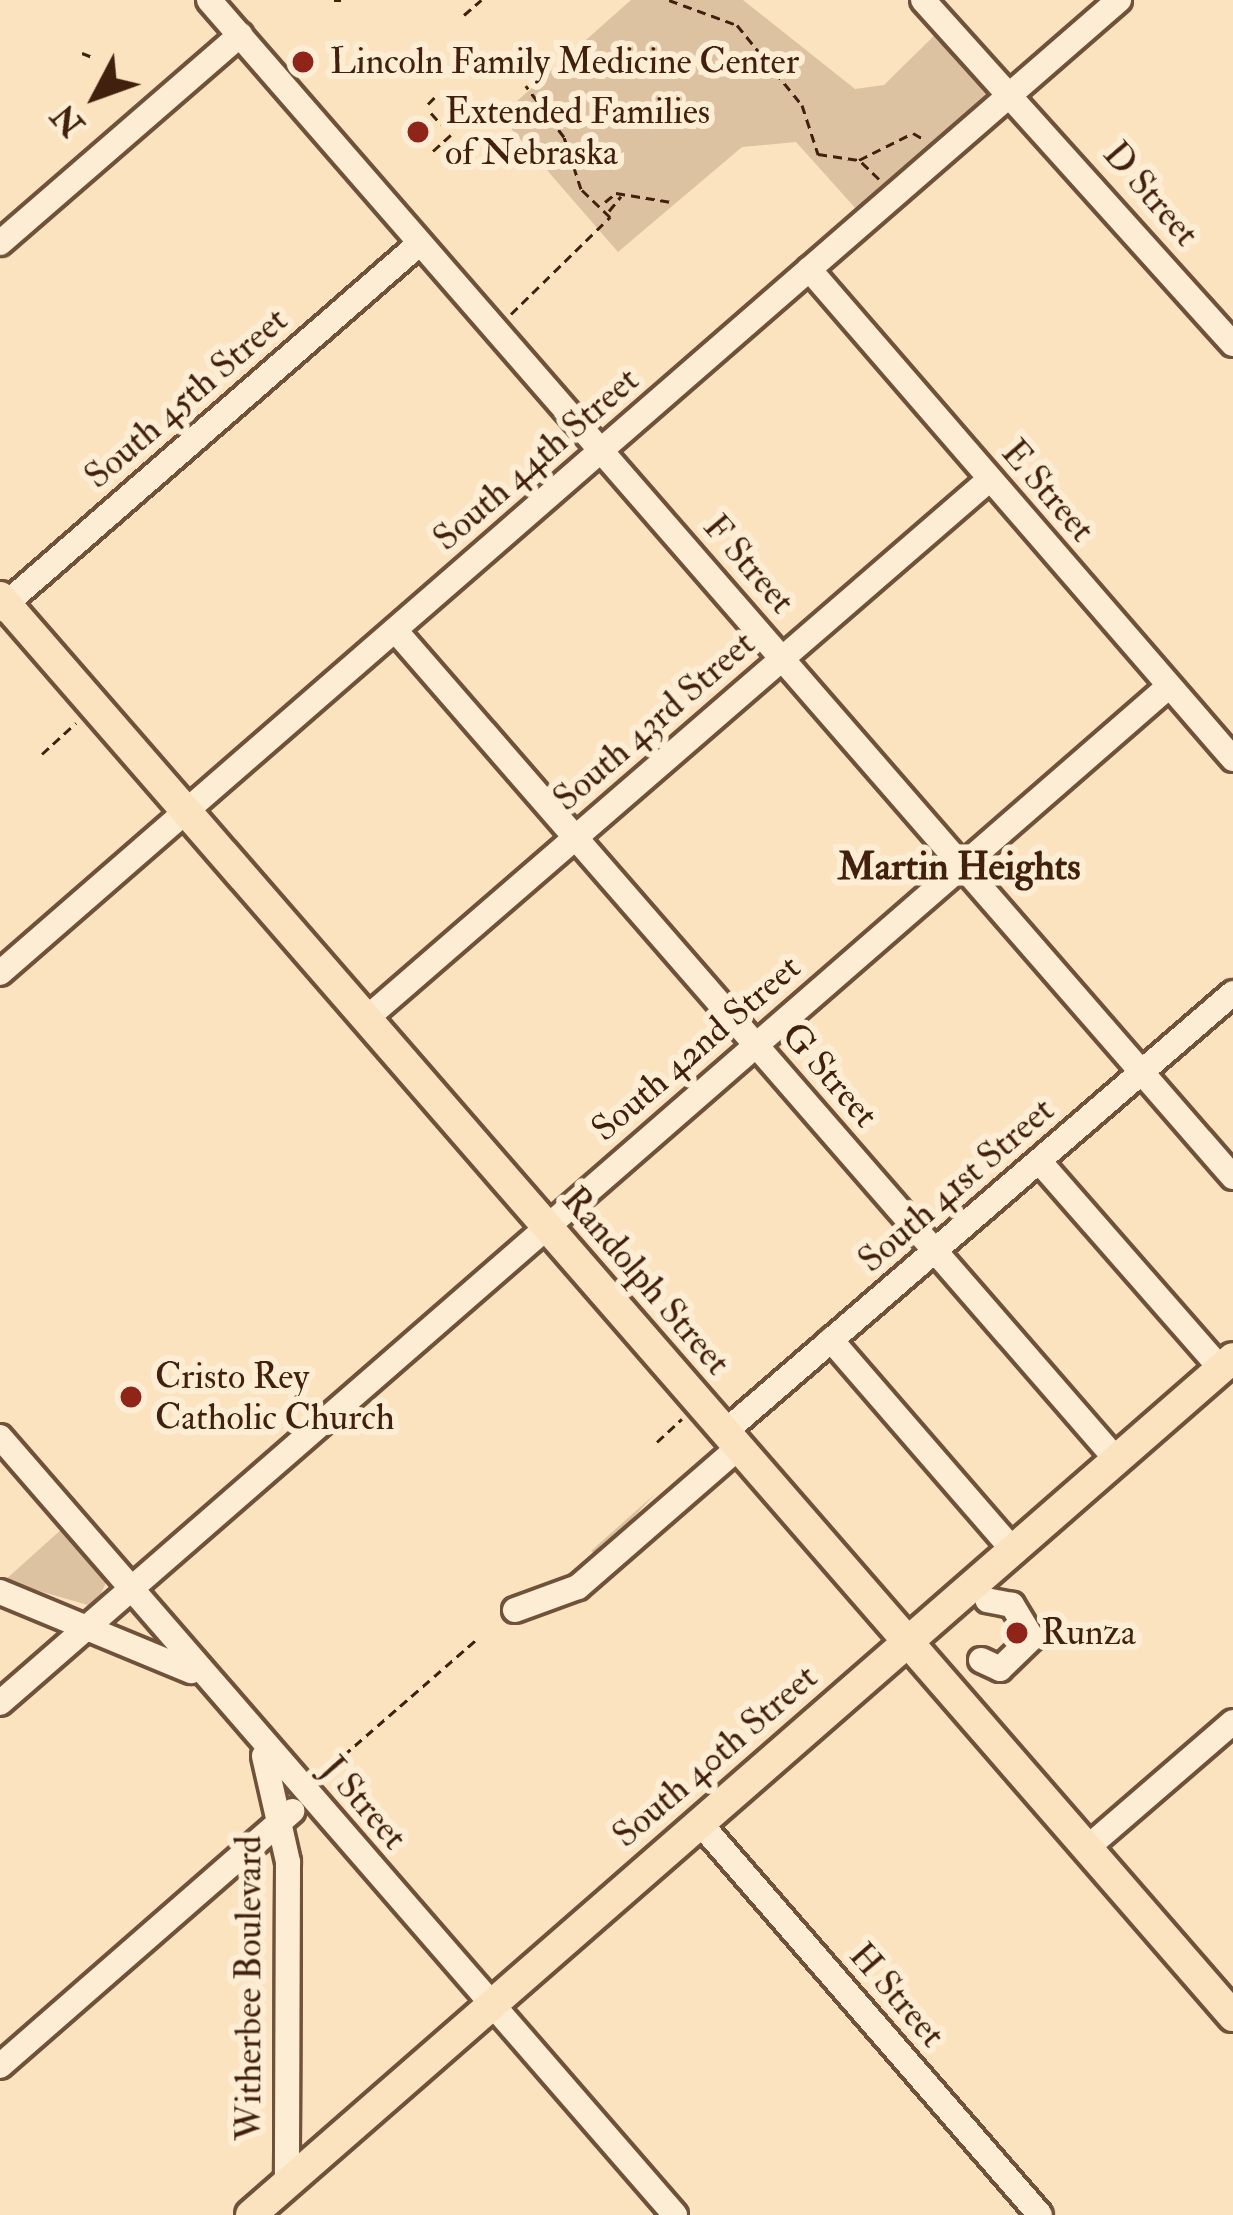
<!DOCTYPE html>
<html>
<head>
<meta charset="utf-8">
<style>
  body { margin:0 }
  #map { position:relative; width:1233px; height:2215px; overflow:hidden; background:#fce3bf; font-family:"IM FELL Double Pica",serif }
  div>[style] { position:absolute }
  .green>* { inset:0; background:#dcc2a1 }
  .path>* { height:3px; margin-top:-1.5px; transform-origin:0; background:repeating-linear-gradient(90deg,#41200d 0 9px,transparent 0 15px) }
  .roads { filter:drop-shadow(3px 0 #70513a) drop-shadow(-3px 0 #70513a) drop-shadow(0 3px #70513a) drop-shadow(0 -3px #70513a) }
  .minor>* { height:24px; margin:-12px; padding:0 12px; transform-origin:12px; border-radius:12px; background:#fdedd5 }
  .major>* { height:30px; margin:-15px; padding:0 15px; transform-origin:15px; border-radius:15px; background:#fce3bf }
  .dots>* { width:33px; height:33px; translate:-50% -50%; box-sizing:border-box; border:6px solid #fdedd5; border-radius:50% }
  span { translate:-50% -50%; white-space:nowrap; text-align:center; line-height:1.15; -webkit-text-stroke:12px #fdedd5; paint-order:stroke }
  .poi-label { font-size:36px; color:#41200d }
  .left { translate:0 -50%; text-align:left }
  .street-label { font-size:36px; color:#41200d }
  .neighbourhood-label { font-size:39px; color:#41200d; font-weight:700 }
  .north { position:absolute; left:36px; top:36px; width:120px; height:120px; -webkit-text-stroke:9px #fdedd5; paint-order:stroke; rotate:229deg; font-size:33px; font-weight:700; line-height:48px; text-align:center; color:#41200d }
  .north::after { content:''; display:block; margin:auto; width:42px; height:54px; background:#41200d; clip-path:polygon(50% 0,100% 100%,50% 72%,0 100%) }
</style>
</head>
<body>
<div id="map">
  <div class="green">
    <i style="clip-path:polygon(631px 0,743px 0,855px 89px,884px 85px,947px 23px,1014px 91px,866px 220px,796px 142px,742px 147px,618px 252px,500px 116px)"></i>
    <i style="clip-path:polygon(656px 1493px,597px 1556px,591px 1551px)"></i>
    <i style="clip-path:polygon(63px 1528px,108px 1578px,95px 1607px,4px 1581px)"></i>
  </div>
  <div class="path">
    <i style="left:334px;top:0;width:7px"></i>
    <i style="left:669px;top:0;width:72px;rotate:20.2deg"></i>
    <i style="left:737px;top:25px;width:103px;rotate:50.9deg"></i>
    <i style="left:802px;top:105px;width:52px;rotate:71.9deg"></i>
    <i style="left:818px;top:154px;width:41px;rotate:8.3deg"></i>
    <i style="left:464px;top:15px;width:23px;rotate:-41deg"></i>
    <i style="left:82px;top:53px;width:9px;rotate:21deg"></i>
    <i style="left:428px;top:104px;width:14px;rotate:-45deg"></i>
    <i style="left:431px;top:113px;width:15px;rotate:48deg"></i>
    <i style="left:433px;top:151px;width:24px;rotate:-42deg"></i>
    <i style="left:879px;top:179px;width:28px;rotate:-136deg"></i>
    <i style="left:859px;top:160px;width:60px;rotate:-26.6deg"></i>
    <i style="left:913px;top:133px;width:14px;rotate:30deg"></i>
    <i style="left:605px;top:202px;width:14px;rotate:-39deg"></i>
    <i style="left:616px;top:193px;width:56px;rotate:9.3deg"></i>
    <i style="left:609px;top:211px;width:19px;rotate:-51deg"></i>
    <i style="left:511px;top:314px;width:139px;rotate:-44.4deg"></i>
    <i style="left:610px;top:217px;width:40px;rotate:-136deg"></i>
    <i style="left:581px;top:189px;width:55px;rotate:-108.1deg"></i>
    <i style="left:564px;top:137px;width:64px;rotate:-126.7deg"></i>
    <i style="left:42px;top:754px;width:46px;rotate:-42.4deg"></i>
    <i style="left:657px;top:1442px;width:34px;rotate:-43deg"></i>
    <i style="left:321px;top:1775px;width:208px;rotate:-41.1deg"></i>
  </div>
  <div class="roads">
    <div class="minor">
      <i style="left:209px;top:0;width:1560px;rotate:48.98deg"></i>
      <i style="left:923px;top:0;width:463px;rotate:48deg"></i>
      <i style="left:0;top:243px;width:318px;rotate:-40.9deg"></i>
      <i style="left:809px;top:269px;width:648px;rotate:49.13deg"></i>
      <i style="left:0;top:609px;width:557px;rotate:-41.07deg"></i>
      <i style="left:395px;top:630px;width:1099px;rotate:48.99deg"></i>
      <i style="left:0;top:973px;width:1483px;rotate:-41.01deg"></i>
      <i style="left:367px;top:1018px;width:824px;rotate:-40.87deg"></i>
      <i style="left:1039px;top:1161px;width:275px;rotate:48.8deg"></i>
      <i style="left:831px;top:1340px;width:276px;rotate:49.1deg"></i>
      <i style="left:726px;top:1431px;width:670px;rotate:-40.82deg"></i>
      <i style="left:0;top:1437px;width:1030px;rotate:49.05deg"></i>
      <i style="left:0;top:1592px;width:207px;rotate:22.5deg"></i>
      <i style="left:515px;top:1610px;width:67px;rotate:-20.1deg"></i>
      <i style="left:578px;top:1587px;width:213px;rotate:-41deg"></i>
      <i style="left:981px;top:1660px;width:21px;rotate:25deg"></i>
      <i style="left:1000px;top:1669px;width:45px;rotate:-44.1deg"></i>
      <i style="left:1032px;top:1638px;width:39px;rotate:-121deg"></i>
      <i style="left:1012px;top:1605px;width:25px;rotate:-169deg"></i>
      <i style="left:0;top:1703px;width:1549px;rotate:-41.02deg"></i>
      <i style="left:264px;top:1756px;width:109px;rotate:77.2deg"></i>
      <i style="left:288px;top:1862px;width:321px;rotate:90.2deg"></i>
      <i style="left:699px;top:1822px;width:520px;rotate:49.05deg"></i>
      <i style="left:1087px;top:1848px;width:193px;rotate:-40.8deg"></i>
      <i style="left:0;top:2066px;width:388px;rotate:-41.1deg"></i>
    </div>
    <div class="major">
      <i style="left:0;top:597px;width:1880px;rotate:49.01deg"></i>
      <i style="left:251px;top:2215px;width:1303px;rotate:-41.11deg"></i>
    </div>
  </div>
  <div class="dots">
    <i style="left:303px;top:62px;background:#8f2418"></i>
    <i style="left:418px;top:132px;background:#8f2418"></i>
    <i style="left:131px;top:1397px;background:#8f2418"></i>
    <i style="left:1017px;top:1633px;background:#8f2418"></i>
  </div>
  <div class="poi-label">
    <span class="left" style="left:330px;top:62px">Lincoln Family Medicine Center</span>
    <span class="left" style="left:445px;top:132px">Extended Families<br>of Nebraska</span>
    <span class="left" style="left:155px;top:1397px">Cristo Rey<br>Catholic Church</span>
    <span class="left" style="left:1041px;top:1633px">Runza</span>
  </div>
  <div class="street-label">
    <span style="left:1151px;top:194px;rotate:49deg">D Street</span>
    <span style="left:186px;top:398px;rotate:-41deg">South 45th Street</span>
    <span style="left:536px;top:459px;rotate:-41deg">South 44th Street</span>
    <span style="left:1048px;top:491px;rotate:49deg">E Street</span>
    <span style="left:749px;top:564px;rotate:49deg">F Street</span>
    <span style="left:654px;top:721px;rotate:-41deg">South 43rd Street</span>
    <span style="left:696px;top:1048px;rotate:-41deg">South 42nd Street</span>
    <span style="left:830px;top:1075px;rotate:49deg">G Street</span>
    <span style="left:956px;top:1185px;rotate:-41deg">South 41st Street</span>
    <span style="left:646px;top:1281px;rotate:49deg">Randolph Street</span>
    <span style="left:715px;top:1756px;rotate:-41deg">South 40th Street</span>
    <span style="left:364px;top:1803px;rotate:49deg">J Street</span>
    <span style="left:249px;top:1988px;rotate:-90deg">Witherbee Boulevard</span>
    <span style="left:897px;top:1995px;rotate:49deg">H Street</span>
  </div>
  <div class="neighbourhood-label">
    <span style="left:959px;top:867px">Martin Heights</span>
  </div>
  <div class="north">N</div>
</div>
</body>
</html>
